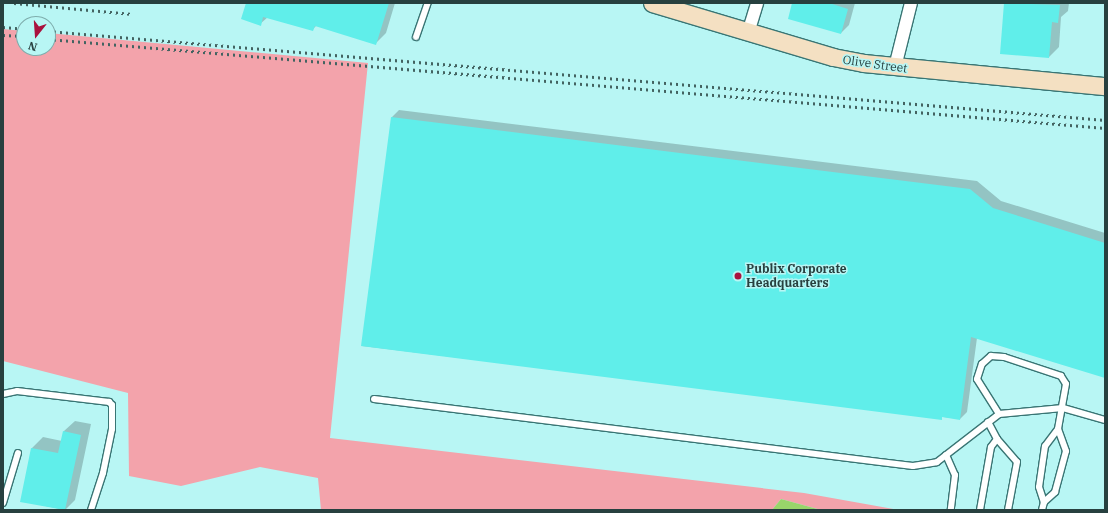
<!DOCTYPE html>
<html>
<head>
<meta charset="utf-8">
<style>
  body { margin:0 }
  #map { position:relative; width:1108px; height:513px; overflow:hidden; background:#b8f6f4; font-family:"IBM Plex Serif",serif }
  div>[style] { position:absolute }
  .green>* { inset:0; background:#f3a3ab }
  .water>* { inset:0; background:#99d56a }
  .shadow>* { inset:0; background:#0003 }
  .building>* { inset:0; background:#60eeea }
  .roads { filter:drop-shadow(1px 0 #397574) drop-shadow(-1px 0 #397574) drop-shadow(0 1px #397574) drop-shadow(0 -1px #397574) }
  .service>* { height:6px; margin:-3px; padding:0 3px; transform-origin:3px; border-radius:3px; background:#fff }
  .minor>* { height:12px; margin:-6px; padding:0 6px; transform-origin:6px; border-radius:6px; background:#fff }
  .secondary>* { height:17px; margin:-8.5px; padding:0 8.5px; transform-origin:8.5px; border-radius:8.5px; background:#f4e0c2 }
  .rail>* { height:3px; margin-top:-1.5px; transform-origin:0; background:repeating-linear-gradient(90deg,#436361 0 2px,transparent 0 6px) }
  .dots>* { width:11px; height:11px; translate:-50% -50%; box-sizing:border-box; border:2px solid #b8f6f4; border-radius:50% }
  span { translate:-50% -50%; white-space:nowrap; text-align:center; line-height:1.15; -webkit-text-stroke:3px #b8f6f4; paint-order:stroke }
  .street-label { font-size:12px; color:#27403f }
  .poi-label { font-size:12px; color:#27403f; font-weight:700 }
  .left { translate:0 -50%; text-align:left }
  .frame { position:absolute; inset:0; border:4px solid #27403f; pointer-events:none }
  .north { position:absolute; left:16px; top:16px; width:40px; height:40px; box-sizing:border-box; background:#b8f6f4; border:1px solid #7eadac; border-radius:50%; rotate:197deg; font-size:11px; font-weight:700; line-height:16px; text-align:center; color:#27403f }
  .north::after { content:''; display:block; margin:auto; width:14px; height:18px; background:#a9123e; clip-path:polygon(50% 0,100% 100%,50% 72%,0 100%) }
</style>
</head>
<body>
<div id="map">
  <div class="green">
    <i style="clip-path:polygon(3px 29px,24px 31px,24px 48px,48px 48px,48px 33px,368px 63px,330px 438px,804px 493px,899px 510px,821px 510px,781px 499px,772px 510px,321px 510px,318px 478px,260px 467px,181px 486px,129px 476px,128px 393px,3px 361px)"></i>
  </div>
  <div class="water">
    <i style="clip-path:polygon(781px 499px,821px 510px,772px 510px)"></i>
  </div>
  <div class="shadow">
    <i style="clip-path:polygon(247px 3px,395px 3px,386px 33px,376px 43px,317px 25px,313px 29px,268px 17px,260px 24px)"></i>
    <i style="clip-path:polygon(794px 3px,855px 3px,849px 25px,841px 33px)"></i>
    <i style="clip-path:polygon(1005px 3px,1069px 3px,1068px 11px,1061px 17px,1059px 47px,1049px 57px,1001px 53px)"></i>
    <i style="clip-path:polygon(399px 110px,977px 181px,1001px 201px,1105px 233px,1105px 377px,977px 338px,967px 412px,960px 419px,362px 346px,392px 117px)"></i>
    <i style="clip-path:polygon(75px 421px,91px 424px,75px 500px,65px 510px,21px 501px,32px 448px,43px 437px,62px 441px,64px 431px)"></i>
  </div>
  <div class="building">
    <i style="clip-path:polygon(246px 3px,389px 3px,376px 45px,315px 26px,313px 31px,263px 17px,261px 26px,241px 19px)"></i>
    <i style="clip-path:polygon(792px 3px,829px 3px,848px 9px,841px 34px,788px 19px)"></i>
    <i style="clip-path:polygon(1004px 3px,1060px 5px,1058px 23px,1052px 22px,1049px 58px,1000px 54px)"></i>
    <i style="clip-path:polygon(391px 117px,970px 189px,993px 208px,1105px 243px,1105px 378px,971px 337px,960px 420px,942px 417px,942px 420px,361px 346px)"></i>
    <i style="clip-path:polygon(63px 431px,81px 435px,65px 510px,20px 502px,31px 448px,58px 453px)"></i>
  </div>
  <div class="roads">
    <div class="service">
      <i style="left:416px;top:37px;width:36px;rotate:-71deg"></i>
      <i style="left:3px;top:394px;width:14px;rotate:-12deg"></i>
      <i style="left:17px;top:391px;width:93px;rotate:6.8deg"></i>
      <i style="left:109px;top:402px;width:4px;rotate:45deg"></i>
      <i style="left:112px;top:405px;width:24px;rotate:90deg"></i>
      <i style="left:112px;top:429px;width:45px;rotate:101.6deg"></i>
      <i style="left:103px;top:473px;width:39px;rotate:108deg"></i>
      <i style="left:374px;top:399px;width:543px;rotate:7.09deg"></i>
      <i style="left:913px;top:466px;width:24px;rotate:-9deg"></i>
      <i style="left:937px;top:462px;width:78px;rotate:-37.7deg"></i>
      <i style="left:999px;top:414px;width:64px;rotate:-5.4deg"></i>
      <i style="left:1063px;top:408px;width:44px;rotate:15.9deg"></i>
      <i style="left:999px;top:414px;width:41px;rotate:-122.2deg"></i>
      <i style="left:977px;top:379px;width:16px;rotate:-72deg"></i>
      <i style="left:982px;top:364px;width:12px;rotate:-42deg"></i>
      <i style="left:991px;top:356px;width:13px;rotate:4deg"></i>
      <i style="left:1004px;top:357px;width:60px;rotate:18.4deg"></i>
      <i style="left:1061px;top:376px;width:9px;rotate:58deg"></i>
      <i style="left:1066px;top:384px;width:46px;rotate:100.1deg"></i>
      <i style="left:1058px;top:429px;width:21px;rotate:127deg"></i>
      <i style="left:1045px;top:446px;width:41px;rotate:98.3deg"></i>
      <i style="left:1039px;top:487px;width:16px;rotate:72deg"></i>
      <i style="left:1044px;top:502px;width:8px;rotate:104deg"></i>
      <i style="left:988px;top:422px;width:19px;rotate:62deg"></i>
      <i style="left:997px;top:439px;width:30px;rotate:49deg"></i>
      <i style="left:1017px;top:462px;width:49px;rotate:100.6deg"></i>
      <i style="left:946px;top:455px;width:22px;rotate:66deg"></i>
      <i style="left:955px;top:475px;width:35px;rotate:97deg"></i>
      <i style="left:1044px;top:502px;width:15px;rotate:-42deg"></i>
      <i style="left:1055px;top:492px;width:42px;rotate:-75deg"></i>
      <i style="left:1066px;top:451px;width:23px;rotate:-110deg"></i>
      <i style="left:3px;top:503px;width:52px;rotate:-73.3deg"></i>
      <i style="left:980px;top:510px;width:64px;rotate:-80.1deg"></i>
      <i style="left:991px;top:447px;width:10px;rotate:-53deg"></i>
    </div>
    <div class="minor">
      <i style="left:748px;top:33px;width:31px;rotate:-73deg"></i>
      <i style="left:895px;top:67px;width:66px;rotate:-76deg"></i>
    </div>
    <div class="secondary">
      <i style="left:652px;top:3px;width:189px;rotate:16.6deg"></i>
      <i style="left:833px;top:57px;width:32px;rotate:11deg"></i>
      <i style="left:864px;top:63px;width:242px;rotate:5.5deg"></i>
    </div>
  </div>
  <div class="rail">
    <i style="left:14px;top:3px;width:119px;rotate:5.3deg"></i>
    <i style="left:3px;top:27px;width:21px;rotate:5deg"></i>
    <i style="left:48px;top:31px;width:1061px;rotate:4.81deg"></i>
    <i style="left:3px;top:35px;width:21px;rotate:3deg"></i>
    <i style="left:48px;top:39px;width:1061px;rotate:4.81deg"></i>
  </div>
  <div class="dots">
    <i style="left:738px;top:276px;background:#a9123e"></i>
  </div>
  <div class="street-label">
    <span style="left:875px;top:64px;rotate:8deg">Olive Street</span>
  </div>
  <div class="poi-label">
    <span class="left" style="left:746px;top:276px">Publix Corporate<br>Headquarters</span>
  </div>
  <div class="frame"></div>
  <div class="north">N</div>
</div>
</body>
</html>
